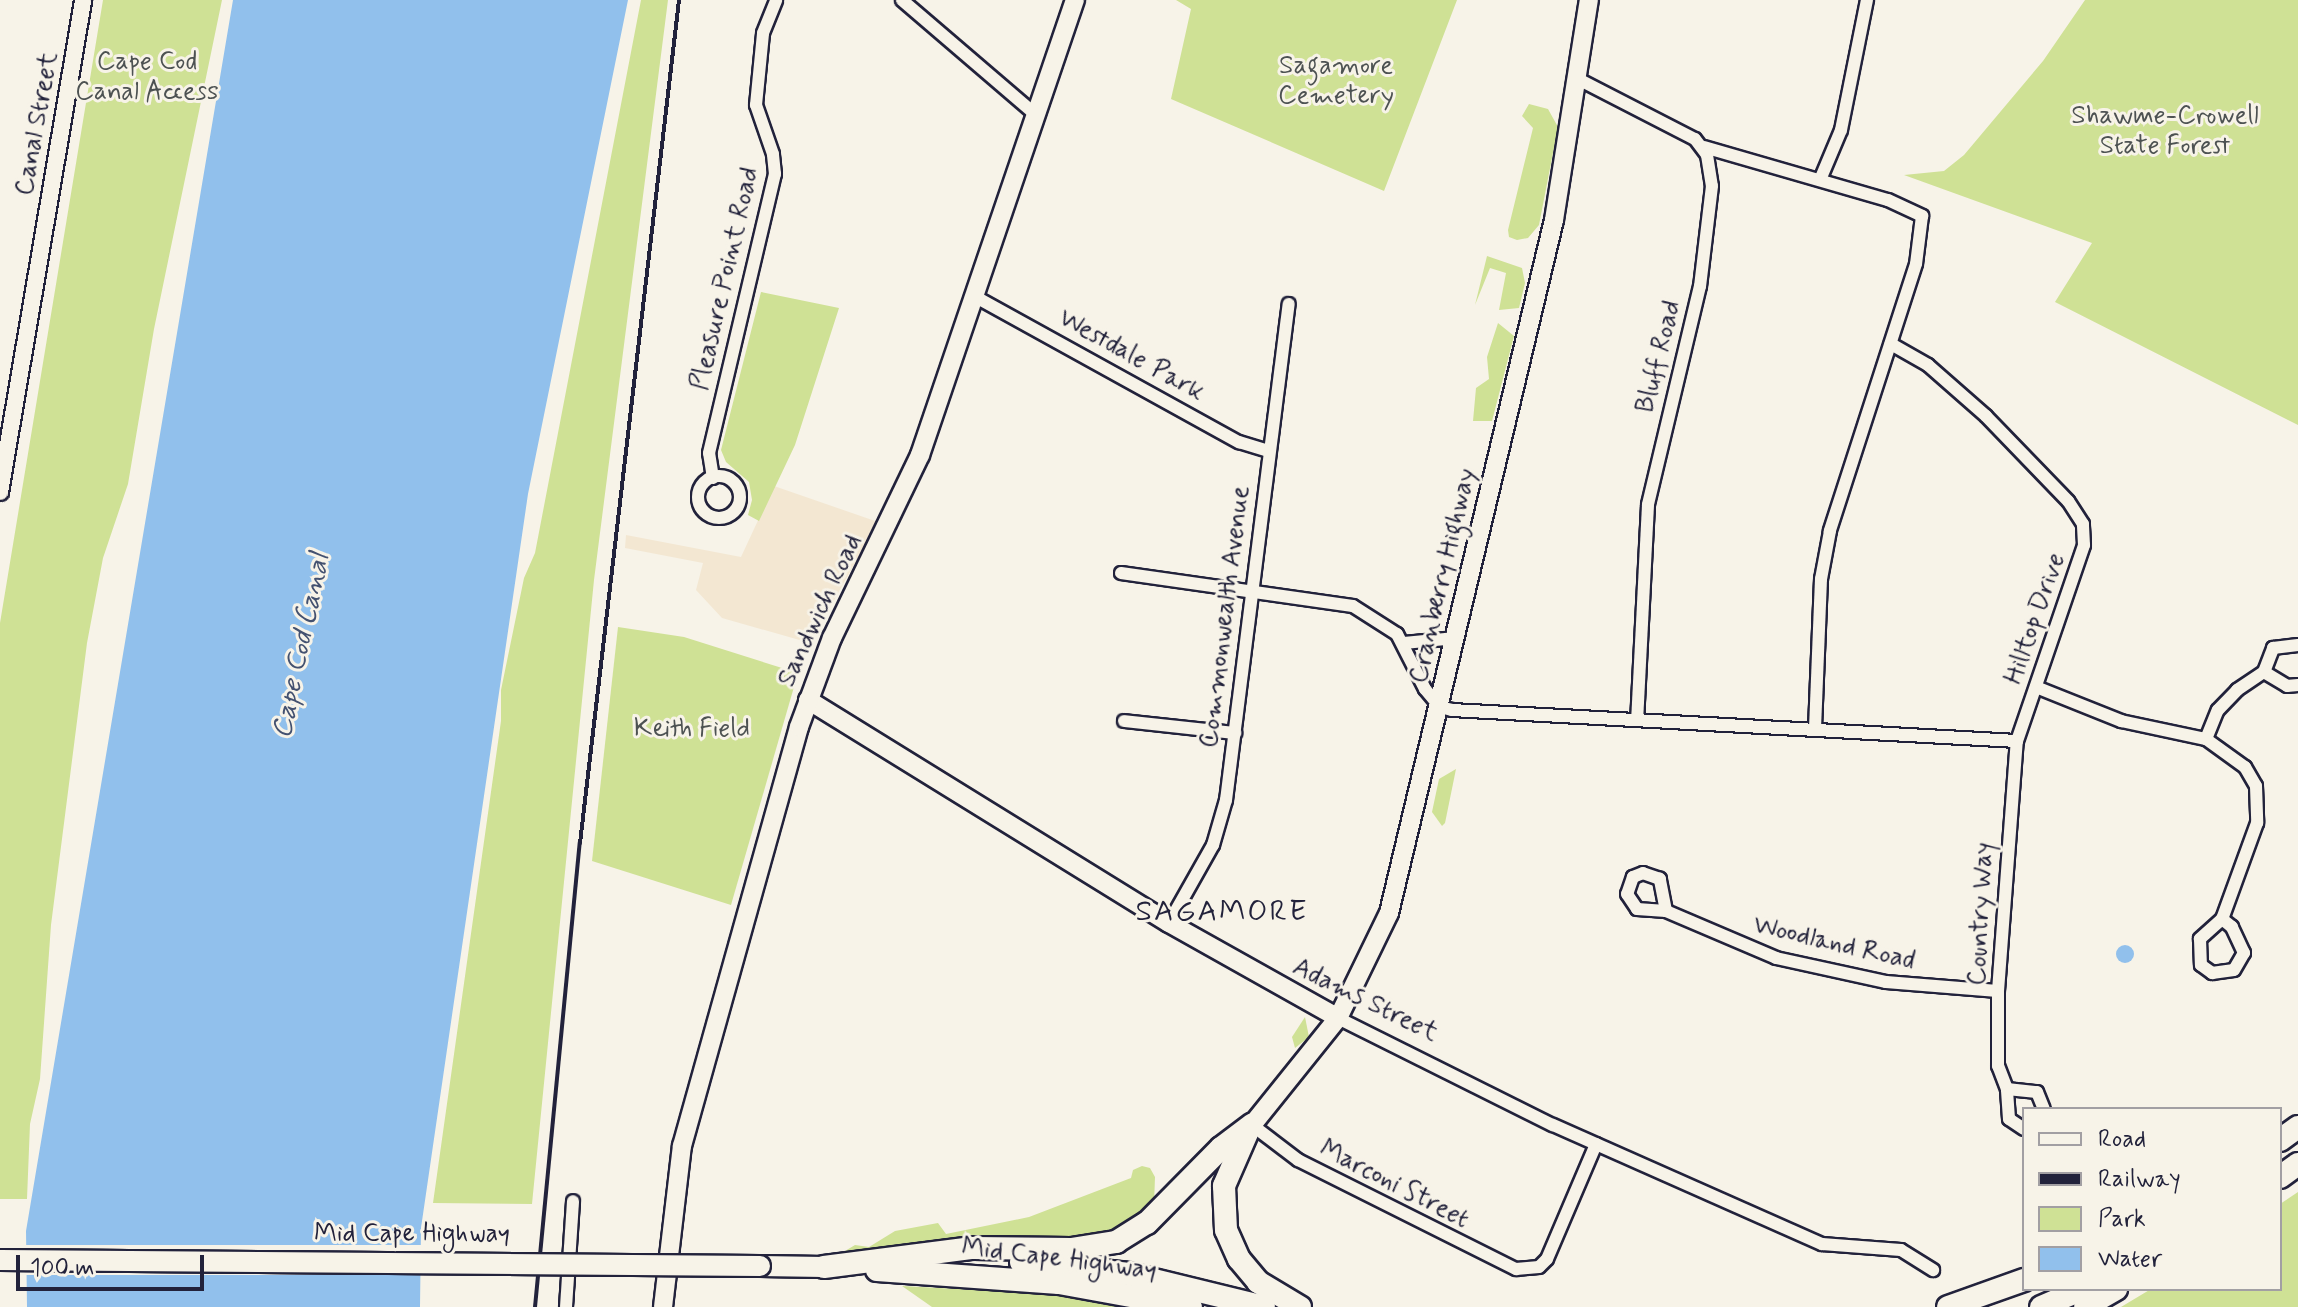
<!DOCTYPE html>
<html>
<head>
<meta charset="utf-8">
<style>
  body { margin:0 }
  #map { position:relative; width:2298px; height:1307px; overflow:hidden; background:#f7f3e8; font-family:Mynerve,sans-serif }
  div>[style] { position:absolute }
  .built>* { inset:0; background:#f3e7d2 }
  .green>* { inset:0; background:#cfe195 }
  .water>* { inset:0; background:#91c0ec }
  .round { border-radius:50% }
  .pier>* { inset:0; background:#f7f3e8; transform-origin:0 0 }
  .roads { filter:drop-shadow(2px 0 #22223b) drop-shadow(-2px 0 #22223b) drop-shadow(0 2px #22223b) drop-shadow(0 -2px #22223b) }
  .minor>* { height:12px; margin:-6px; padding:0 6px; transform-origin:6px; border-radius:6px; background:#f7f3e8 }
  .minor>.ring { margin:-6px; padding:0; box-sizing:content-box; background:none; border:12px solid #f7f3e8; border-radius:50% }
  .tertiary>* { height:16px; margin:-8px; padding:0 8px; transform-origin:8px; border-radius:8px; background:#f7f3e8 }
  .secondary>* { height:18px; margin:-9px; padding:0 9px; transform-origin:9px; border-radius:9px; background:#f7f3e8 }
  .trunk>* { height:20px; margin:-10px; padding:0 10px; transform-origin:10px; border-radius:10px; background:#f7f3e8 }
  .motorway>* { height:22px; margin:-11px; padding:0 11px; transform-origin:11px; border-radius:11px; background:#f7f3e8 }
  .rail>* { height:4px; margin:-2px; padding:0 2px; transform-origin:2px; border-radius:2px; background:#22223b }
  .bridges { filter:drop-shadow(2px 0 #22223b) drop-shadow(-2px 0 #22223b) drop-shadow(0 2px #22223b) drop-shadow(0 -2px #22223b) }
  .trunk-bridge>* { height:20px; margin:-10px; padding:0 10px; transform-origin:10px; border-radius:10px; background:#f7f3e8 }
  span { translate:-50% -50%; white-space:nowrap; text-align:center; line-height:1.15; -webkit-text-stroke:6px #f7f3e8; paint-order:stroke }
  .park-label { font-size:26px; color:#4d5252 }
  .street-label { font-size:26px; color:#22223b }
  .water-label { font-size:28px; color:#435170; font-style:italic }
  .quarter-label { font-size:30px; color:#22223b; letter-spacing:2px }
  .legend { position:absolute; left:2022px; top:1107px; width:260px; height:184px; box-sizing:border-box; background:#f7f3e8; border:2px solid #a29fa3; margin:0; padding:10px 14px; list-style:none; font-size:24px; color:#22223b }
  .legend li { display:flex; align-items:center; gap:16px; height:40px }
  .legend b { width:40px; border:2px solid #a29fa3 }
  .scale { position:absolute; left:16px; top:1255px; width:188px; height:36px; box-sizing:border-box; border:4px solid #22223b; border-top:0; padding-left:10px; font-size:24px; line-height:28px; white-space:nowrap; color:#22223b; -webkit-text-stroke:6px #f7f3e8; paint-order:stroke }
</style>
</head>
<body>
<div id="map">
  <div class="built">
    <i style="clip-path:polygon(774px 486px,878px 522px,810px 643px,722px 618px,696px 590px,703px 563px,625px 548px,626px 535px,741px 557px)"></i>
  </div>
  <div class="green">
    <i style="clip-path:polygon(103px 0,222px 0,154px 329px,128px 484px,103px 558px,87px 643px,51px 925px,40px 1079px,30px 1124px,27px 1199px,0 1199px,0 623px)"></i>
    <i style="clip-path:polygon(641px 0,668px 0,594px 580px,532px 1204px,433px 1203px,501px 721px,501px 690px,524px 578px,535px 553px)"></i>
    <i style="clip-path:polygon(1176px 0,1457px 0,1384px 191px,1171px 99px,1191px 9px)"></i>
    <i style="clip-path:polygon(2085px 0,2298px 0,2298px 425px,2055px 302px,2092px 243px,1904px 175px,1944px 171px,1964px 155px,2043px 61px)"></i>
    <i style="clip-path:polygon(1529px 104px,1548px 109px,1558px 127px,1539px 225px,1528px 238px,1517px 240px,1509px 237px,1508px 230px,1533px 128px,1522px 116px)"></i>
    <i style="clip-path:polygon(1487px 256px,1522px 268px,1525px 283px,1519px 308px,1499px 310px,1506px 273px,1490px 268px,1475px 305px)"></i>
    <i style="clip-path:polygon(761px 292px,839px 308px,795px 445px,759px 521px,748px 515px,752px 500px,749px 482px,726px 462px,721px 450px)"></i>
    <i style="clip-path:polygon(1498px 323px,1514px 336px,1492px 421px,1473px 421px,1476px 388px,1489px 379px,1487px 357px)"></i>
    <i style="clip-path:polygon(618px 627px,684px 637px,798px 673px,731px 905px,592px 861px)"></i>
    <i style="clip-path:polygon(1456px 769px,1445px 823px,1442px 826px,1432px 812px,1439px 779px)"></i>
    <i style="clip-path:polygon(1305px 1017px,1309px 1037px,1295px 1048px,1292px 1037px)"></i>
    <i style="clip-path:polygon(1142px 1166px,1150px 1168px,1155px 1177px,1154px 1205px,1099px 1239px,840px 1254px,855px 1245px,869px 1247px,895px 1231px,938px 1223px,946px 1234px,1029px 1217px,1131px 1178px,1133px 1170px)"></i>
    <i style="clip-path:polygon(2298px 1192px,2298px 1307px,2121px 1307px,2151px 1289px,2280px 1289px,2280px 1204px)"></i>
    <i style="clip-path:polygon(902px 1286px,1069px 1295px,1141px 1307px,932px 1307px)"></i>
  </div>
  <div class="water">
    <i style="clip-path:polygon(233px 0,628px 0,528px 494px,421px 1228px,420px 1307px,27px 1307px,26px 1231px)"></i>
    <i class="round" style="left:2116px;top:945px;width:18px;height:18px"></i>
  </div>
  <div class="pier">
    <i style="left:23px;top:1245px;width:402px;height:30px"></i>
  </div>
  <div class="roads">
    <div class="minor">
      <i style="left:902px;top:0;width:177px;rotate:40.6deg"></i>
      <i style="left:1580px;top:80px;width:129px;rotate:27.2deg"></i>
      <i style="left:1695px;top:139px;width:20px;rotate:53deg"></i>
      <i style="left:1707px;top:155px;width:31px;rotate:81deg"></i>
      <i style="left:1712px;top:186px;width:101px;rotate:96.8deg"></i>
      <i style="left:1700px;top:286px;width:225px;rotate:103.4deg"></i>
      <i style="left:1648px;top:505px;width:214px;rotate:92.9deg"></i>
      <i style="left:1704px;top:147px;width:191px;rotate:16.1deg"></i>
      <i style="left:1888px;top:200px;width:38px;rotate:25deg"></i>
      <i style="left:1922px;top:216px;width:48px;rotate:97.1deg"></i>
      <i style="left:1916px;top:264px;width:281px;rotate:107.9deg"></i>
      <i style="left:1830px;top:531px;width:49px;rotate:100.6deg"></i>
      <i style="left:1821px;top:579px;width:150px;rotate:92.3deg"></i>
      <i style="left:1820px;top:180px;width:54px;rotate:-67.2deg"></i>
      <i style="left:1841px;top:130px;width:133px;rotate:-78.7deg"></i>
      <i style="left:974px;top:296px;width:303px;rotate:28.9deg"></i>
      <i style="left:1239px;top:442px;width:30px;rotate:17deg"></i>
      <i class="ring" style="left:698px;top:476px;width:30px;height:30px"></i>
      <i style="left:713px;top:478px;width:25px;rotate:-99deg"></i>
      <i style="left:709px;top:453px;width:287px;rotate:-76.7deg"></i>
      <i style="left:775px;top:174px;width:20px;rotate:-96deg"></i>
      <i style="left:773px;top:154px;width:52px;rotate:-109.1deg"></i>
      <i style="left:756px;top:105px;width:72px;rotate:-84.4deg"></i>
      <i style="left:763px;top:33px;width:35px;rotate:-68deg"></i>
      <i style="left:1121px;top:573px;width:234px;rotate:8.1deg"></i>
      <i style="left:1353px;top:606px;width:52px;rotate:32.5deg"></i>
      <i style="left:1397px;top:634px;width:62px;rotate:63deg"></i>
      <i style="left:1425px;top:689px;width:23px;rotate:50deg"></i>
      <i style="left:1440px;top:707px;width:12px;rotate:14deg"></i>
      <i style="left:1452px;top:710px;width:566px;rotate:3.14deg"></i>
      <i style="left:2017px;top:741px;width:207px;rotate:-71.1deg"></i>
      <i style="left:2084px;top:545px;width:21px;rotate:-93deg"></i>
      <i style="left:2083px;top:524px;width:27px;rotate:-123deg"></i>
      <i style="left:2068px;top:501px;width:118px;rotate:-134deg"></i>
      <i style="left:1986px;top:416px;width:77px;rotate:-138.7deg"></i>
      <i style="left:1928px;top:365px;width:43px;rotate:-150.4deg"></i>
      <i style="left:1404px;top:643px;width:52px;rotate:-5.5deg"></i>
      <i style="left:2264px;top:672px;width:27px;rotate:31deg"></i>
      <i style="left:2287px;top:686px;width:11px;rotate:-5deg"></i>
      <i style="left:2036px;top:687px;width:92px;rotate:21.8deg"></i>
      <i style="left:2121px;top:721px;width:87px;rotate:12deg"></i>
      <i style="left:2206px;top:739px;width:48px;rotate:35.7deg"></i>
      <i style="left:2245px;top:767px;width:22px;rotate:60deg"></i>
      <i style="left:2256px;top:786px;width:37px;rotate:88deg"></i>
      <i style="left:2257px;top:823px;width:102px;rotate:110deg"></i>
      <i style="left:2222px;top:919px;width:30px;rotate:138deg"></i>
      <i style="left:2200px;top:939px;width:26px;rotate:88deg"></i>
      <i style="left:2201px;top:965px;width:14px;rotate:36deg"></i>
      <i style="left:2212px;top:973px;width:22px;rotate:-8deg"></i>
      <i style="left:2234px;top:970px;width:20px;rotate:-60deg"></i>
      <i style="left:2244px;top:953px;width:29px;rotate:-115deg"></i>
      <i style="left:2232px;top:927px;width:13px;rotate:-141deg"></i>
      <i style="left:1124px;top:721px;width:112px;rotate:6.2deg"></i>
      <i style="left:2206px;top:739px;width:31px;rotate:-68deg"></i>
      <i style="left:2218px;top:710px;width:28px;rotate:-46deg"></i>
      <i style="left:2237px;top:690px;width:32px;rotate:-34deg"></i>
      <i style="left:2264px;top:672px;width:26px;rotate:-69deg"></i>
      <i style="left:2273px;top:648px;width:25px;rotate:-7deg"></i>
      <i style="left:1666px;top:911px;width:33px;rotate:-101deg"></i>
      <i style="left:1660px;top:879px;width:18px;rotate:-161deg"></i>
      <i style="left:1643px;top:873px;width:11px;rotate:158deg"></i>
      <i style="left:1633px;top:877px;width:18px;rotate:109deg"></i>
      <i style="left:1627px;top:894px;width:18px;rotate:56deg"></i>
      <i style="left:1637px;top:909px;width:29px;rotate:4deg"></i>
      <i style="left:1666px;top:911px;width:120px;rotate:23.1deg"></i>
      <i style="left:1776px;top:958px;width:113px;rotate:12.3deg"></i>
      <i style="left:1886px;top:982px;width:112px;rotate:4.6deg"></i>
      <i style="left:1169px;top:923px;width:90px;rotate:-60.6deg"></i>
      <i style="left:1213px;top:845px;width:47px;rotate:-73.9deg"></i>
      <i style="left:1226px;top:800px;width:500px;rotate:-82.8deg"></i>
      <i style="left:1338px;top:1018px;width:240px;rotate:26.5deg"></i>
      <i style="left:1553px;top:1125px;width:294px;rotate:23.9deg"></i>
      <i style="left:1822px;top:1244px;width:79px;rotate:4.3deg"></i>
      <i style="left:1901px;top:1250px;width:38px;rotate:32deg"></i>
      <i style="left:2007px;top:1089px;width:25px;rotate:-111deg"></i>
      <i style="left:1998px;top:1066px;width:75px;rotate:-90deg"></i>
      <i style="left:1998px;top:991px;width:251px;rotate:-85.7deg"></i>
      <i style="left:1252px;top:1125px;width:58px;rotate:37.3deg"></i>
      <i style="left:1298px;top:1160px;width:244px;rotate:26.6deg"></i>
      <i style="left:1516px;top:1269px;width:23px;rotate:-5deg"></i>
      <i style="left:1539px;top:1267px;width:11px;rotate:-45deg"></i>
      <i style="left:1547px;top:1259px;width:125px;rotate:-66.9deg"></i>
      <i style="left:2024px;top:1129px;width:18px;rotate:-146deg"></i>
      <i style="left:2009px;top:1119px;width:30px;rotate:-94deg"></i>
      <i style="left:2007px;top:1089px;width:30px;rotate:6deg"></i>
      <i style="left:2037px;top:1092px;width:18px;rotate:68deg"></i>
      <i style="left:566px;top:1307px;width:106px;rotate:-86.2deg"></i>
    </div>
    <div class="tertiary">
      <i style="left:0;top:492px;width:499px;rotate:-80.4deg"></i>
    </div>
    <div class="secondary">
      <i style="left:808px;top:700px;width:424px;rotate:31.7deg"></i>
      <i style="left:1169px;top:923px;width:194px;rotate:29.3deg"></i>
      <i style="left:1252px;top:1125px;width:137px;rotate:-51.2deg"></i>
      <i style="left:1338px;top:1018px;width:117px;rotate:-64.1deg"></i>
      <i style="left:1389px;top:913px;width:712px;rotate:-76.61deg"></i>
      <i style="left:1554px;top:220px;width:223px;rotate:-81deg"></i>
      <i style="left:663px;top:1307px;width:162px;rotate:-83.3deg"></i>
      <i style="left:682px;top:1146px;width:435px;rotate:-74.4deg"></i>
      <i style="left:799px;top:727px;width:95px;rotate:-69.7deg"></i>
      <i style="left:832px;top:638px;width:203px;rotate:-64.3deg"></i>
      <i style="left:920px;top:455px;width:481px;rotate:-71.2deg"></i>
    </div>
    <div class="trunk">
      <i style="left:760px;top:1266px;width:64px;rotate:0.9deg"></i>
    </div>
    <div class="motorway">
      <i style="left:1247px;top:1133px;width:58px;rotate:113.5deg"></i>
      <i style="left:1224px;top:1186px;width:44px;rotate:87.4deg"></i>
      <i style="left:1226px;top:1230px;width:32px;rotate:66deg"></i>
      <i style="left:1239px;top:1259px;width:30px;rotate:50deg"></i>
      <i style="left:1258px;top:1282px;width:49px;rotate:30.8deg"></i>
      <i style="left:2280px;top:1140px;width:22px;rotate:-36deg"></i>
      <i style="left:2280px;top:1177px;width:22px;rotate:-36deg"></i>
      <i style="left:1021px;top:1262px;width:109px;rotate:6.3deg"></i>
      <i style="left:1129px;top:1274px;width:139px;rotate:13.7deg"></i>
      <i style="left:824px;top:1267px;width:150px;rotate:-7.3deg"></i>
      <i style="left:973px;top:1248px;width:98px;rotate:0.6deg"></i>
      <i style="left:1071px;top:1249px;width:46px;rotate:-8.8deg"></i>
      <i style="left:1116px;top:1242px;width:36px;rotate:-32deg"></i>
      <i style="left:1147px;top:1223px;width:105px;rotate:-45.4deg"></i>
      <i style="left:1221px;top:1148px;width:39px;rotate:-37deg"></i>
      <i style="left:877px;top:1270px;width:182px;rotate:4.1deg"></i>
      <i style="left:1059px;top:1283px;width:134px;rotate:10.3deg"></i>
      <i style="left:1948px;top:1307px;width:81px;rotate:-19.6deg"></i>
      <i style="left:2041px;top:1307px;width:46px;rotate:-23.2deg"></i>
      <i style="left:2085px;top:1307px;width:36px;rotate:-30deg"></i>
    </div>
  </div>
  <div class="rail">
    <i style="left:535px;top:1307px;width:466px;rotate:-84.5deg"></i>
    <i style="left:580px;top:843px;width:849px;rotate:-83.3deg"></i>
  </div>
  <div class="bridges">
    <div class="trunk-bridge">
      <i style="left:0;top:1260px;width:760px;rotate:0.45deg"></i>
    </div>
  </div>
  <div class="park-label">
    <span style="left:147px;top:78px">Cape Cod<br>Canal Access</span>
    <span style="left:1336px;top:82px">Sagamore<br>Cemetery</span>
    <span style="left:2165px;top:132px">Shawme-Crowell<br>State Forest</span>
    <span style="left:692px;top:730px">Keith Field</span>
  </div>
  <div class="street-label">
    <span style="left:38px;top:124px;rotate:-80deg">Canal Street</span>
    <span style="left:726px;top:279px;rotate:-77deg">Pleasure Point Road</span>
    <span style="left:1131px;top:356px;rotate:29deg">Westdale Park</span>
    <span style="left:1660px;top:357px;rotate:-76deg">Bluff Road</span>
    <span style="left:1444px;top:576px;rotate:-77deg">Cranberry Highway</span>
    <span style="left:821px;top:611px;rotate:-65deg">Sandwich Road</span>
    <span style="left:1226px;top:617px;rotate:-83deg">Commonwealth Avenue</span>
    <span style="left:2036px;top:619px;rotate:-71deg">Hilltop Drive</span>
    <span style="left:1982px;top:914px;rotate:-87deg">Country Way</span>
    <span style="left:1834px;top:944px;rotate:13deg">Woodland Road</span>
    <span style="left:1365px;top:1001px;rotate:26deg">Adams Street</span>
    <span style="left:1394px;top:1185px;rotate:27deg">Marconi Street</span>
    <span style="left:412px;top:1235px">Mid Cape Highway</span>
    <span style="left:1059px;top:1260px;rotate:7deg">Mid Cape Highway</span>
  </div>
  <div class="water-label">
    <span style="left:302px;top:646px;rotate:-78deg">Cape Cod Canal</span>
  </div>
  <div class="quarter-label">
    <span style="left:1222px;top:912px">SAGAMORE</span>
  </div>
  <ul class="legend">
  <li><b style="height:10px;background:#f7f3e8"></b>Road</li>
  <li><b style="height:10px;background:#22223b"></b>Railway</li>
  <li><b style="height:22px;background:#cfe195"></b>Park</li>
  <li><b style="height:22px;background:#91c0ec"></b>Water</li>
  </ul>
  <div class="scale">100 m</div>
</div>
</body>
</html>
